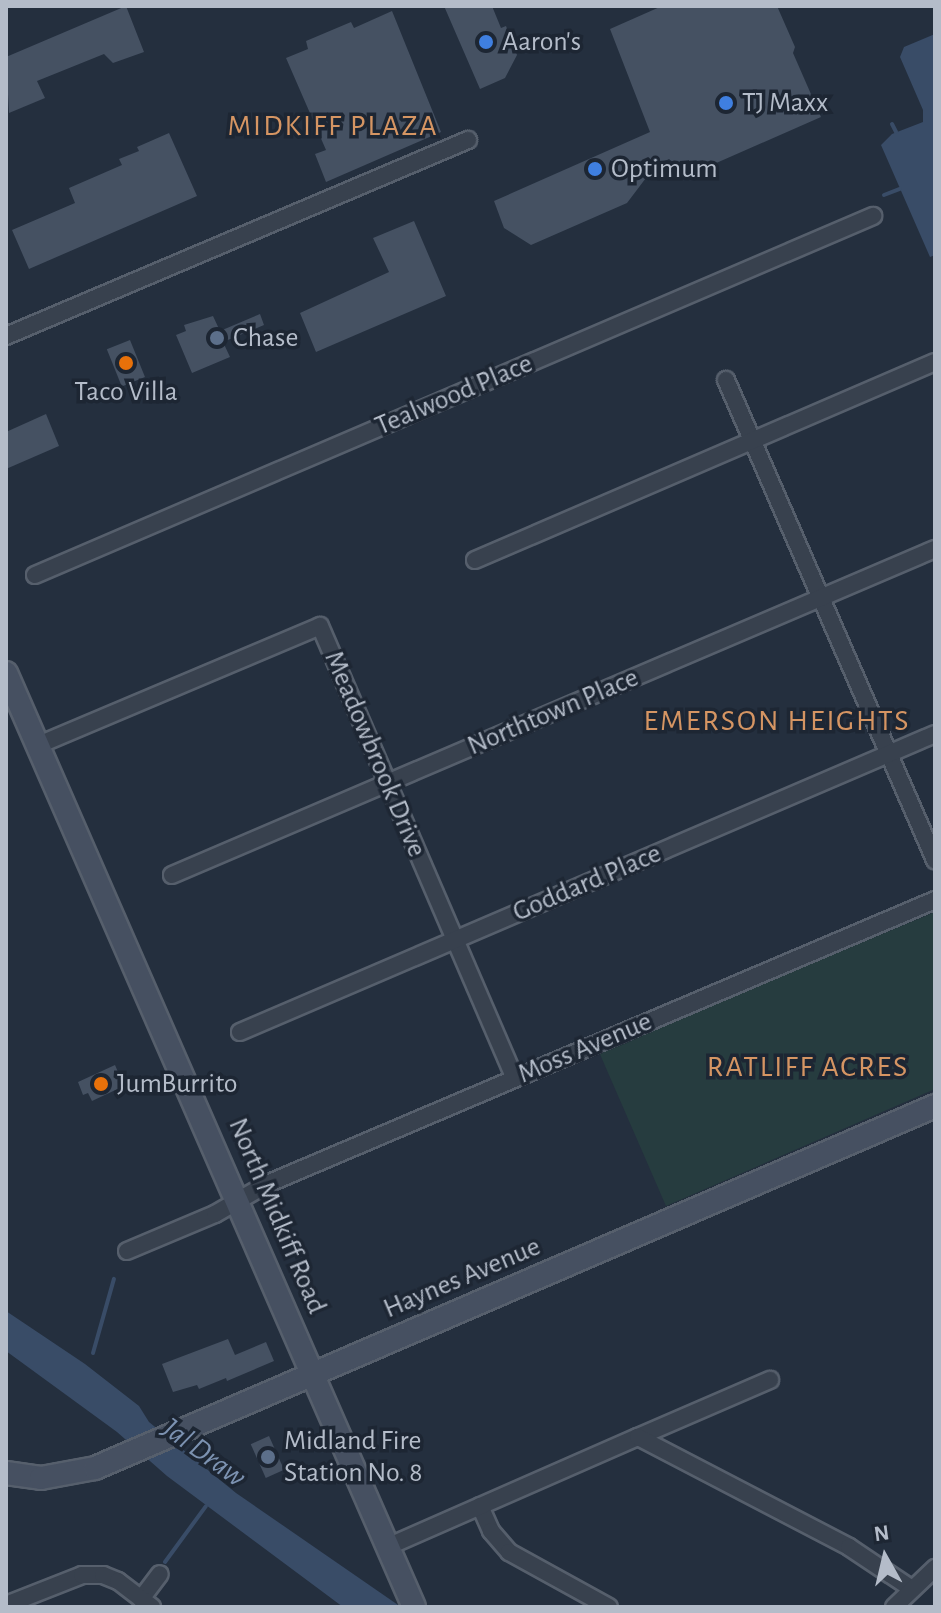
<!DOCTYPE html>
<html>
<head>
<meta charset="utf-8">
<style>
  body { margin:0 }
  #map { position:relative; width:941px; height:1613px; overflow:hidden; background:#242f3e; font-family:"Alegreya Sans",sans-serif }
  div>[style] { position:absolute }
  .green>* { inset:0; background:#263c3f }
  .water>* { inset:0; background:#394c67 }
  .stream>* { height:4px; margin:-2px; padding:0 2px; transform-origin:2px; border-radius:2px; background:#394c67 }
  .building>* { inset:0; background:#455162; transform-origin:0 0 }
  .roads { filter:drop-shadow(2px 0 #565f6c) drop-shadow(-2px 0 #565f6c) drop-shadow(0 2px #565f6c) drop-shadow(0 -2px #565f6c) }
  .street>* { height:16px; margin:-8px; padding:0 8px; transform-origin:8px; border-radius:8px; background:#38414e }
  .secondary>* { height:22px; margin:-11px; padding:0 11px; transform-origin:11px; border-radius:11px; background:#465061 }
  .dots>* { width:22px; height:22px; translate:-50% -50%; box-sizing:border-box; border:4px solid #1d2633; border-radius:50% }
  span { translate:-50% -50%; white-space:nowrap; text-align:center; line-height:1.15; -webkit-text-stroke:7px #1d2633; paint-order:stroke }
  .poi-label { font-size:28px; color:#b4bcc9 }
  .left { translate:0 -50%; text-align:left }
  .street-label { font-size:28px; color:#b4bcc9 }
  .neighbourhood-label { font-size:30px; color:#d59563; letter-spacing:2px }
  .water-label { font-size:30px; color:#7c92b1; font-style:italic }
  .frame { position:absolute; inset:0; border:8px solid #b4bcc9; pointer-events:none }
  .north { position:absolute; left:845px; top:1517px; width:80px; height:80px; -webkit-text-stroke:6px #1d2633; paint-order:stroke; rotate:352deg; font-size:22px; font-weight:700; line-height:32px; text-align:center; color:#b4bcc9 }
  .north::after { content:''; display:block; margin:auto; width:28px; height:36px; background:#b4bcc9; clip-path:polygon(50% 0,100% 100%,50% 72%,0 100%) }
</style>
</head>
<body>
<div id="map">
  <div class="green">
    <i style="clip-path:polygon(935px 912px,935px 1089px,666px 1206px,599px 1052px)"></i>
  </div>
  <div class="water">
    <i style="clip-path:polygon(935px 34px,935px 255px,930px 257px,881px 145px,892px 134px,923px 122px,923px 110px,900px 57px,904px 47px)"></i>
    <i style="clip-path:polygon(6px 1311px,85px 1364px,139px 1406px,149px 1422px,236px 1493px,401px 1607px,343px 1607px,167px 1476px,117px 1432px,6px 1351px)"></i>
  </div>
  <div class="stream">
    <i style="left:892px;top:124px;width:9px;rotate:63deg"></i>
    <i style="left:884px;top:195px;width:17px;rotate:-21deg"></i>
    <i style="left:93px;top:1353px;width:77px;rotate:-74.2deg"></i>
    <i style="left:165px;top:1562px;width:69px;rotate:-53.8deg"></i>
  </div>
  <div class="building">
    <i style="clip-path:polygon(126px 6px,144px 52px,113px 63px,104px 54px,37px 81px,45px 98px,9px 113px,6px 57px)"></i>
    <i style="clip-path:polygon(444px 6px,492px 6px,501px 28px,506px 26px,517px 55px,505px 78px,480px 89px)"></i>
    <i style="clip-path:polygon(662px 6px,777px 6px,795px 47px,793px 53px,821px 117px,689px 175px,669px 159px,655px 166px,627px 203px,531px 245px,504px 228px,494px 201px,650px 132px,610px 29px)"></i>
    <i style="clip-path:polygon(392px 11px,441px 132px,326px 182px,315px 154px,326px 150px,286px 58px,308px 49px,306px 41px,351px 22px,354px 28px)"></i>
    <i style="clip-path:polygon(169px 133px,197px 196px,29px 269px,12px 230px,75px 203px,69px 188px,122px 165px,119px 159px,139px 151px,137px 147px)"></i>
    <i style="clip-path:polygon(414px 221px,446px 296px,316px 352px,300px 313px,389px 272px,373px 238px)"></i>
    <i style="clip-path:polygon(260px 314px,264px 325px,223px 342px,230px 357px,192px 373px,176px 335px,186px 331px,184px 325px,213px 316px,220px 331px)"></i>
    <i style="left:130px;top:340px;width:40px;height:25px;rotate:68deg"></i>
    <i style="clip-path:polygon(46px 414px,59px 446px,6px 469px,6px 432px)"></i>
    <i style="clip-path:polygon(115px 1065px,124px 1086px,92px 1101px,88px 1093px,83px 1095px,78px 1082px)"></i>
    <i style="clip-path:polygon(228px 1339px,235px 1355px,266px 1342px,274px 1361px,227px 1381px,226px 1378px,199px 1389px,197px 1385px,173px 1392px,162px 1364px)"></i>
    <i style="left:269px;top:1436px;width:37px;height:20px;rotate:66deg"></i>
  </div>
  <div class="roads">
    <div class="street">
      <i style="left:6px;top:336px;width:502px;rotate:-22.99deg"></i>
      <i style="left:726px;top:380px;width:524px;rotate:66.47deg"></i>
      <i style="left:475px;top:560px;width:501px;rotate:-23.29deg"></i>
      <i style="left:35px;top:575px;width:912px;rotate:-23.19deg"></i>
      <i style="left:36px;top:746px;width:308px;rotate:-22.9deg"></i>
      <i style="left:320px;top:626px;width:492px;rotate:66.7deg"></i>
      <i style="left:172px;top:875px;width:830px;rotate:-23.14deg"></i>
      <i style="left:240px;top:1032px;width:756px;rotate:-23.21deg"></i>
      <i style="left:127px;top:1251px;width:95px;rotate:-22.8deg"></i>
      <i style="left:215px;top:1214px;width:60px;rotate:-30deg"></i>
      <i style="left:267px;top:1184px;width:726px;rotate:-23.03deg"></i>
      <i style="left:638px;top:1437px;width:144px;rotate:-23.4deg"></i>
      <i style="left:480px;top:1506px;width:27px;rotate:66deg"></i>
      <i style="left:491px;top:1531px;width:28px;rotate:49deg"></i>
      <i style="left:509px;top:1552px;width:114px;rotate:28.8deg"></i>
      <i style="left:387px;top:1547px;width:274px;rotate:-23.7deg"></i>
      <i style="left:638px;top:1437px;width:238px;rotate:27.5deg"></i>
      <i style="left:849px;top:1547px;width:76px;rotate:33.7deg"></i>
      <i style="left:141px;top:1599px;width:31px;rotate:-53deg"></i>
      <i style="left:6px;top:1605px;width:82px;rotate:-21.5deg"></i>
      <i style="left:82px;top:1575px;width:21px"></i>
      <i style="left:103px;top:1575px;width:16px;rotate:22deg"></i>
      <i style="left:118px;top:1581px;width:43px;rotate:37.4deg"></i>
      <i style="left:894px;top:1607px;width:57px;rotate:-43.6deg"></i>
    </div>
    <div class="secondary">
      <i style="left:6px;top:673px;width:1019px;rotate:66.4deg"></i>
      <i style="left:6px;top:1473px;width:35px;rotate:8deg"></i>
      <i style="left:41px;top:1478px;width:55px;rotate:-10.5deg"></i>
      <i style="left:95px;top:1468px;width:915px;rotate:-23.31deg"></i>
    </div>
  </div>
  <div class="dots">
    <i style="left:486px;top:42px;background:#3f7fe0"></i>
    <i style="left:726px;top:103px;background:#3f7fe0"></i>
    <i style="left:595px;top:169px;background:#3f7fe0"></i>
    <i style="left:217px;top:338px;background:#5c6f8a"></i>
    <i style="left:126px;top:363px;background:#e8710a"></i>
    <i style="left:101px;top:1084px;background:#e8710a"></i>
    <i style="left:268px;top:1457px;background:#5c6f8a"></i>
  </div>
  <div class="poi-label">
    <span class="left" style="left:502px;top:42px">Aaron's</span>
    <span class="left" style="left:742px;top:103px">TJ Maxx</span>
    <span class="left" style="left:611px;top:169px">Optimum</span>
    <span class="left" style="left:233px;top:338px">Chase</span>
    <span style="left:126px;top:392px">Taco Villa</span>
    <span class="left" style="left:117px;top:1084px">JumBurrito</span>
    <span class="left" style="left:284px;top:1457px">Midland Fire<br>Station No. 8</span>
  </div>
  <div class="street-label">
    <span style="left:454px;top:395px;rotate:-23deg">Tealwood Place</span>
    <span style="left:553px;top:712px;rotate:-23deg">Northtown Place</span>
    <span style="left:375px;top:754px;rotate:67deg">Meadowbrook Drive</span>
    <span style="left:587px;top:883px;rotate:-23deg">Goddard Place</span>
    <span style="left:585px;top:1048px;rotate:-23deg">Moss Avenue</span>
    <span style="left:277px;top:1216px;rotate:67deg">North Midkiff Road</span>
    <span style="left:462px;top:1278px;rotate:-23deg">Haynes Avenue</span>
  </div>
  <div class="neighbourhood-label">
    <span style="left:333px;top:126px">MIDKIFF PLAZA</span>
    <span style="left:777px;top:721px">EMERSON HEIGHTS</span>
    <span style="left:808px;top:1067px">RATLIFF ACRES</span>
  </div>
  <div class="water-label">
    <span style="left:204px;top:1453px;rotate:36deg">Jal Draw</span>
  </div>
  <div class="frame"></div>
  <div class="north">N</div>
</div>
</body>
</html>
